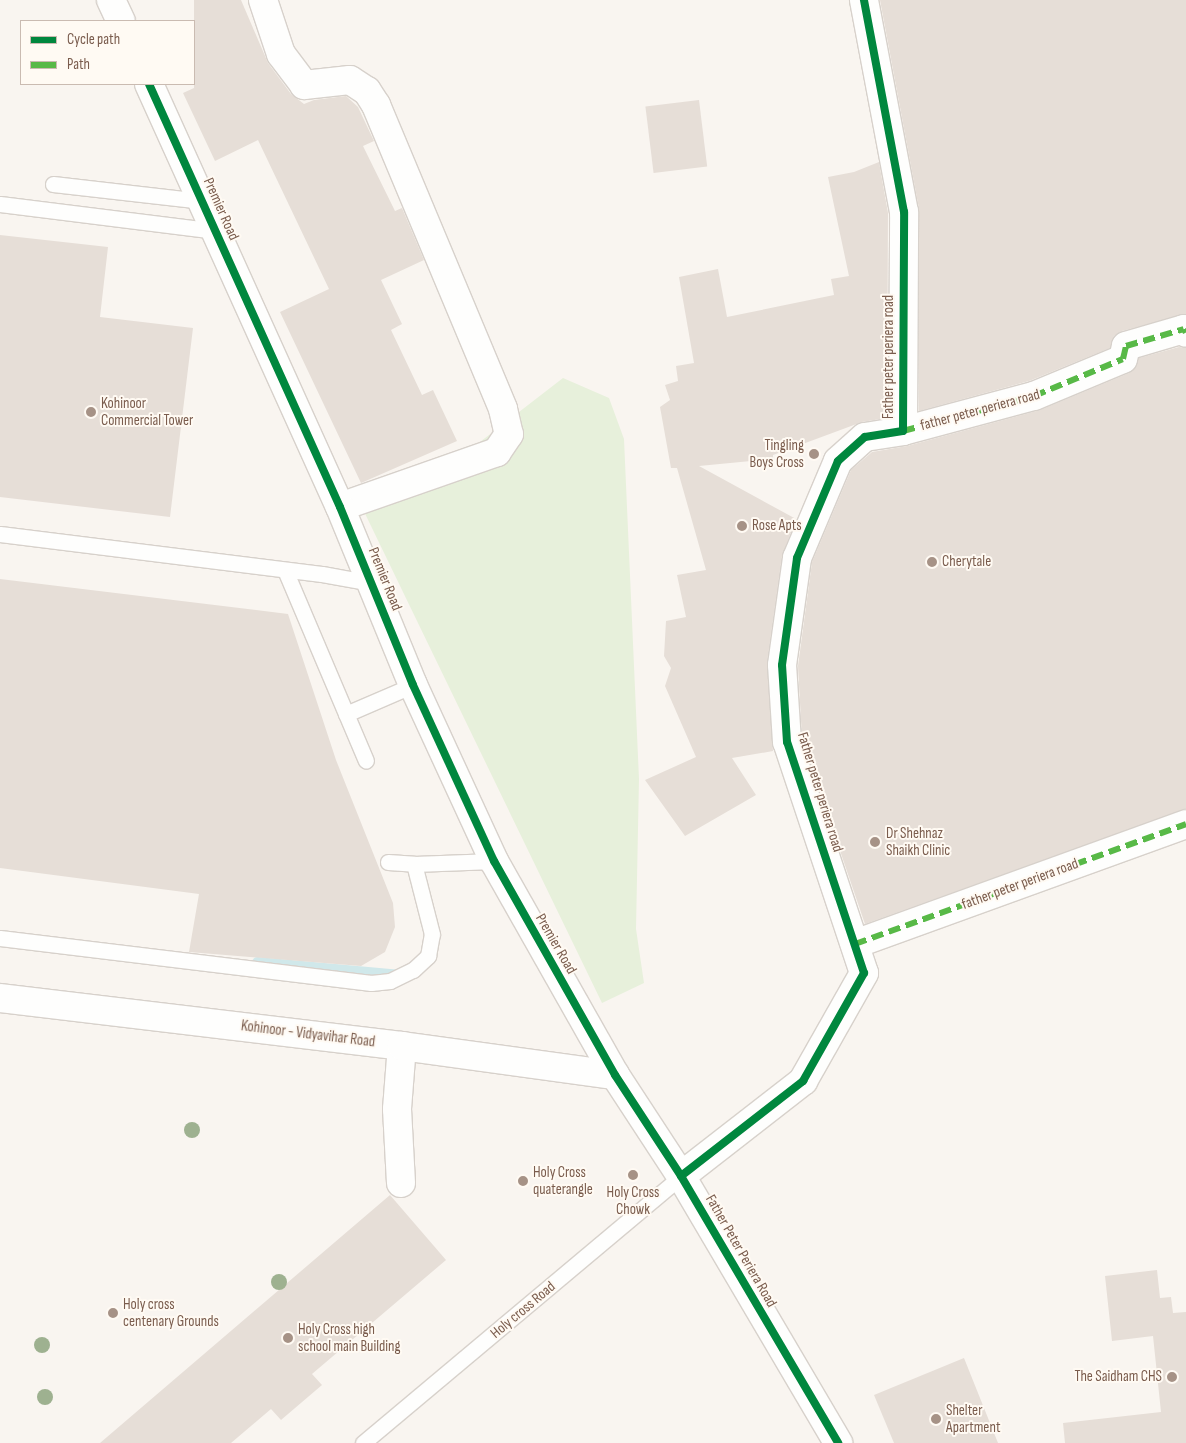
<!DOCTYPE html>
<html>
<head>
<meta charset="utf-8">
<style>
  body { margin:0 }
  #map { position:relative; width:1186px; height:1443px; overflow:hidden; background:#f9f5f0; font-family:"Sofia Sans Condensed",sans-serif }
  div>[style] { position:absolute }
  .green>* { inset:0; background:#e7f0db }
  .stream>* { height:11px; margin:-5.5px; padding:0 5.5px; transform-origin:5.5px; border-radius:5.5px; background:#d0e8ea }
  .building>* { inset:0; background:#e6ded7; transform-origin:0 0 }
  .roads { filter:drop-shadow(1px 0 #d7d1cb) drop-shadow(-1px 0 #d7d1cb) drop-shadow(0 1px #d7d1cb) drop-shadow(0 -1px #d7d1cb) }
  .lane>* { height:15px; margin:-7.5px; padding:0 7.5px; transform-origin:7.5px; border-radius:7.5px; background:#fefefd }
  .street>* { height:28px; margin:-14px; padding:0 14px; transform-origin:14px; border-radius:14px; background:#fefefd }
  .secondary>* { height:28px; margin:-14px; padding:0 14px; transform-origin:14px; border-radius:14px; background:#fefefd }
  .quiet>* { height:6px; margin-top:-3px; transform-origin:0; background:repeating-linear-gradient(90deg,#58b947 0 12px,transparent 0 18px) }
  .cycleway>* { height:8px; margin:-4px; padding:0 4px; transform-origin:4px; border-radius:4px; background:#00873e }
  .trees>* { width:16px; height:16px; margin:-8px; border-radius:50%; background:#9eb190 }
  .dots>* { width:14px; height:14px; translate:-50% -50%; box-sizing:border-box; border:2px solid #fffaf3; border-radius:50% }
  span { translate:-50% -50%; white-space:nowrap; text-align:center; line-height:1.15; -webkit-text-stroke:4px #fffaf3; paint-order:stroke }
  .street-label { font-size:15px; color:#7a5c4d }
  .poi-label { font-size:15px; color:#7a5c4d }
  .left { translate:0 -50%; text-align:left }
  .right { translate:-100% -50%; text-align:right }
  .legend { position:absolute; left:20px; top:20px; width:175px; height:65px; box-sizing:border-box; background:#fffaf3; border:1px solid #cabbb1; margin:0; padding:6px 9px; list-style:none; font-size:15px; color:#7a5c4d }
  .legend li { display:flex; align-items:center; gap:10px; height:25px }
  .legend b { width:25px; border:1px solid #cabbb1 }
</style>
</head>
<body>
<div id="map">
  <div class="green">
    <i style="clip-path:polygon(563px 378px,609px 398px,624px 439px,639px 779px,636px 929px,644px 983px,602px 1003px,356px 495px,467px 452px)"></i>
  </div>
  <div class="stream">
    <i style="left:257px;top:962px;width:144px;rotate:5.2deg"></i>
  </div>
  <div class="building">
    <i style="clip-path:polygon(194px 0,241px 0,268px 63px,291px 94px,304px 104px,314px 100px,346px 96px,358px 107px,374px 141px,363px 146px,395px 211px,402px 208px,424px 260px,381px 280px,402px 324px,391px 330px,422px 395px,433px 390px,457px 441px,361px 483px,280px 312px,329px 289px,258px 140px,215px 161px,183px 93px,194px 88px)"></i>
    <i style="clip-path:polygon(880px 0,1186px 0,1186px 314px,1122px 331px,1114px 336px,1110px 348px,1029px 381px,919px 411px,919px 209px)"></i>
    <i style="left:699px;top:100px;width:67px;height:54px;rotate:83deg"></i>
    <i style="clip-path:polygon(879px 162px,888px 213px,887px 418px,862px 422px,773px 455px,773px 459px,699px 466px,796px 519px,782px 556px,767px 663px,773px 751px,732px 758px,756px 795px,685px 836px,645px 780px,696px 757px,665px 686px,671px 668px,664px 656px,666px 621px,686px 617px,677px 575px,706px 570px,677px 468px,671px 468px,660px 407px,670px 400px,665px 385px,678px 381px,676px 366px,694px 363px,679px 277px,718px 269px,727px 317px,834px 295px,831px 279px,849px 276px,828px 177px,854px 172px)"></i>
    <i style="clip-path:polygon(0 235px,108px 247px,100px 317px,193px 328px,170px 517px,0 497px)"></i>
    <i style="clip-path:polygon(1179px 347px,1186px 348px,1186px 809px,865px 924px,802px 739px,798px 666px,812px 562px,851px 470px,872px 452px,907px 446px,1040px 410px,1129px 373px,1139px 358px)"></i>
    <i style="clip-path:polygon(0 579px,288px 614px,336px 760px,393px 903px,395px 927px,385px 952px,361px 966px,189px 952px,199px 894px,0 868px)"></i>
    <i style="clip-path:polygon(390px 1195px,446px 1260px,312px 1374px,322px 1385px,281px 1420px,271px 1409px,231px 1443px,100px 1443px)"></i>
    <i style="clip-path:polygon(1157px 1270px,1160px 1298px,1171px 1297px,1173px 1313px,1186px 1312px,1186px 1443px,1065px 1443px,1063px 1423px,1161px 1412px,1153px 1336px,1112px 1341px,1105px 1276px)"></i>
    <i style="clip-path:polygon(964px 1358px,998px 1443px,894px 1443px,874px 1395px)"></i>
  </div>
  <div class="roads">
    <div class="lane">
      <i style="left:53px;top:184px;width:151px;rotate:6.5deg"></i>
      <i style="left:0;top:204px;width:218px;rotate:7.1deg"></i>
      <i style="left:0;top:534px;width:324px;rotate:7.1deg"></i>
      <i style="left:322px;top:574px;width:51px;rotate:10.2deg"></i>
      <i style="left:285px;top:570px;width:207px;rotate:67deg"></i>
      <i style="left:346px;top:714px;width:73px;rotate:-23.4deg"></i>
      <i style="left:388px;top:862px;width:26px;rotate:4deg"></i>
      <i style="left:414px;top:864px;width:80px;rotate:-2.1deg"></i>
      <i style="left:0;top:938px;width:374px;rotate:6.9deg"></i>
      <i style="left:371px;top:983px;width:19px;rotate:-6deg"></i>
      <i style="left:390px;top:981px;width:25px;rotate:-26deg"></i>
      <i style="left:413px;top:970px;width:21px;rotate:-43deg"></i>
      <i style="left:428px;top:956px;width:22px;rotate:-80deg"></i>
      <i style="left:432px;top:934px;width:72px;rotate:-104.4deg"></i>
      <i style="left:363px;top:1443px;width:415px;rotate:-40deg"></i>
    </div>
    <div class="street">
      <i style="left:263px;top:0;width:57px;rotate:71.6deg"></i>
      <i style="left:281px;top:54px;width:39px;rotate:53deg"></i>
      <i style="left:304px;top:85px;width:46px;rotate:-6.2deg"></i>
      <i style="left:350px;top:80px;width:20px;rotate:33deg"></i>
      <i style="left:367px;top:91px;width:17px;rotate:57deg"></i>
      <i style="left:376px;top:105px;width:329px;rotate:67.3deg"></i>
      <i style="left:503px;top:409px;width:26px;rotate:77deg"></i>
      <i style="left:509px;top:434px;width:22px;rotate:124deg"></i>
      <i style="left:497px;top:452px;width:166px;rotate:160.7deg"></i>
      <i style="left:903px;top:431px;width:136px;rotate:-15deg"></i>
      <i style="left:1034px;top:396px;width:96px;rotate:-22.6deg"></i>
      <i style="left:1123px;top:359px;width:13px;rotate:-77deg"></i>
      <i style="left:1126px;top:346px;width:60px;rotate:-16.3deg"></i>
      <i style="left:1184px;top:329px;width:4px;rotate:63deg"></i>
      <i style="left:855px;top:944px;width:352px;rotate:-19.9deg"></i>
      <i style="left:681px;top:1176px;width:155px;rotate:-37.9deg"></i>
      <i style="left:803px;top:1081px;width:124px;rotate:-60.5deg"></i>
      <i style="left:864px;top:973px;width:243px;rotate:-108.4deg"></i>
      <i style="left:787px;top:742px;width:77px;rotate:-93.7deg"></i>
      <i style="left:782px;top:665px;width:108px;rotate:-82deg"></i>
      <i style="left:797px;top:558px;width:105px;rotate:-67.1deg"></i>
      <i style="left:838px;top:461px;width:36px;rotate:-42deg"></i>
      <i style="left:865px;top:437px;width:38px;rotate:-9deg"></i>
      <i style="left:903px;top:431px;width:219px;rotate:-89.7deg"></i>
      <i style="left:904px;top:212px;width:216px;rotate:-100.7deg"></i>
      <i style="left:401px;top:1183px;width:74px;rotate:-93.1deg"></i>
      <i style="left:397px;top:1109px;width:63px;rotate:-85.5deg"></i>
    </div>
    <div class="secondary">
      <i style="left:111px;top:0;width:23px;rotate:65deg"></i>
      <i style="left:149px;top:84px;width:464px;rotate:65.7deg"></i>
      <i style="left:340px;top:507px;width:192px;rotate:67.7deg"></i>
      <i style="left:413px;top:685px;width:194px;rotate:65.3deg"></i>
      <i style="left:494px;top:861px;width:246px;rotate:60.5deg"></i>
      <i style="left:615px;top:1075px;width:121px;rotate:56.8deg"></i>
      <i style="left:681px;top:1176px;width:310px;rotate:59.5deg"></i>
      <i style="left:0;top:998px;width:405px;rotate:6.8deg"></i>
      <i style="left:402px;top:1046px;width:215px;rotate:7.8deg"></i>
    </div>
  </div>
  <div class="quiet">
    <i style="left:903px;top:431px;width:136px;rotate:-15deg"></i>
    <i style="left:1034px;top:396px;width:96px;rotate:-22.6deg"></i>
    <i style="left:1123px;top:359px;width:13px;rotate:-77deg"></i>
    <i style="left:1126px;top:346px;width:60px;rotate:-16.3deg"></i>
    <i style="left:1184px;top:329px;width:4px;rotate:63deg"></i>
    <i style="left:855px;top:944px;width:352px;rotate:-19.9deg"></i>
  </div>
  <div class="cycleway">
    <i style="left:149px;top:84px;width:464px;rotate:65.7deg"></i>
    <i style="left:340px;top:507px;width:192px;rotate:67.7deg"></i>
    <i style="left:413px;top:685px;width:194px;rotate:65.3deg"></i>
    <i style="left:494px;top:861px;width:246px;rotate:60.5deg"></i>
    <i style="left:615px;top:1075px;width:121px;rotate:56.8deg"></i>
    <i style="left:681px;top:1176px;width:310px;rotate:59.5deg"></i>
    <i style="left:681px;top:1176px;width:155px;rotate:-37.9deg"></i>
    <i style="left:803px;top:1081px;width:124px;rotate:-60.5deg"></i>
    <i style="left:864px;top:973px;width:243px;rotate:-108.4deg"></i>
    <i style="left:787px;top:742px;width:77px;rotate:-93.7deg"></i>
    <i style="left:782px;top:665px;width:108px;rotate:-82deg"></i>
    <i style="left:797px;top:558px;width:105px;rotate:-67.1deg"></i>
    <i style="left:838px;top:461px;width:36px;rotate:-42deg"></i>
    <i style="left:865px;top:437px;width:38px;rotate:-9deg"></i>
    <i style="left:903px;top:431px;width:219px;rotate:-89.7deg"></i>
    <i style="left:904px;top:212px;width:216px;rotate:-100.7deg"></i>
  </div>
  <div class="trees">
    <i style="left:192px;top:1130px"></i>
    <i style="left:279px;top:1282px"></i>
    <i style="left:42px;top:1345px"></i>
    <i style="left:45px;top:1397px"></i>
  </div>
  <div class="dots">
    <i style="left:91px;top:412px;background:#a69286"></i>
    <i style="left:814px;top:454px;background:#a69286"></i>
    <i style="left:742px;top:526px;background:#a69286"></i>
    <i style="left:932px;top:562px;background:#a69286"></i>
    <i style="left:875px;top:842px;background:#a69286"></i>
    <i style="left:633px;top:1175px;background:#a69286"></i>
    <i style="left:523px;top:1181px;background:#a69286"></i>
    <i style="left:113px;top:1313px;background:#a69286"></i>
    <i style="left:288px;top:1338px;background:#a69286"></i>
    <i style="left:1172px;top:1377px;background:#a69286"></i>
    <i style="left:936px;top:1419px;background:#a69286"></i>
  </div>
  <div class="street-label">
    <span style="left:221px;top:209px;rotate:66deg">Premier Road</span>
    <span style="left:889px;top:357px;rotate:-90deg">Father peter periera road</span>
    <span style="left:980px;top:410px;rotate:-15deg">father peter periera road</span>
    <span style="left:385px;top:579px;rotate:68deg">Premier Road</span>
    <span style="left:820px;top:792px;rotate:73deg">Father peter periera road</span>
    <span style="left:1020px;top:884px;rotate:-20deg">father peter periera road</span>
    <span style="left:556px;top:944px;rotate:60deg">Premier Road</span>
    <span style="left:308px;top:1034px;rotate:7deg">Kohinoor - Vidyavihar Road</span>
    <span style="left:741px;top:1251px;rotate:60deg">Father Peter Periera Road</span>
    <span style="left:523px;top:1310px;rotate:-40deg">Holy cross Road</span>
  </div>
  <div class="poi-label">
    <span class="left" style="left:101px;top:412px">Kohinoor<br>Commercial Tower</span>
    <span class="right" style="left:804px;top:454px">Tingling<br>Boys Cross</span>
    <span class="left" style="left:752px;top:526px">Rose Apts</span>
    <span class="left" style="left:942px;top:562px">Cherytale</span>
    <span class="left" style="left:886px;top:842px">Dr Shehnaz<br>Shaikh Clinic</span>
    <span class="left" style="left:533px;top:1181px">Holy Cross<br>quaterangle</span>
    <span style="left:633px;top:1201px">Holy Cross<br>Chowk</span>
    <span class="left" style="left:123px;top:1313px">Holy cross<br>centenary Grounds</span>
    <span class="left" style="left:298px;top:1338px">Holy Cross high<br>school main Building</span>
    <span class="right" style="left:1162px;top:1377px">The Saidham CHS</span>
    <span class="left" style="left:946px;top:1419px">Shelter<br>Apartment</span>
  </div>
  <ul class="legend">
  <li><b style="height:6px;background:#00873e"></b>Cycle path</li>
  <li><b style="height:6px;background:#58b947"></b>Path</li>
  </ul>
</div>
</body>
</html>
